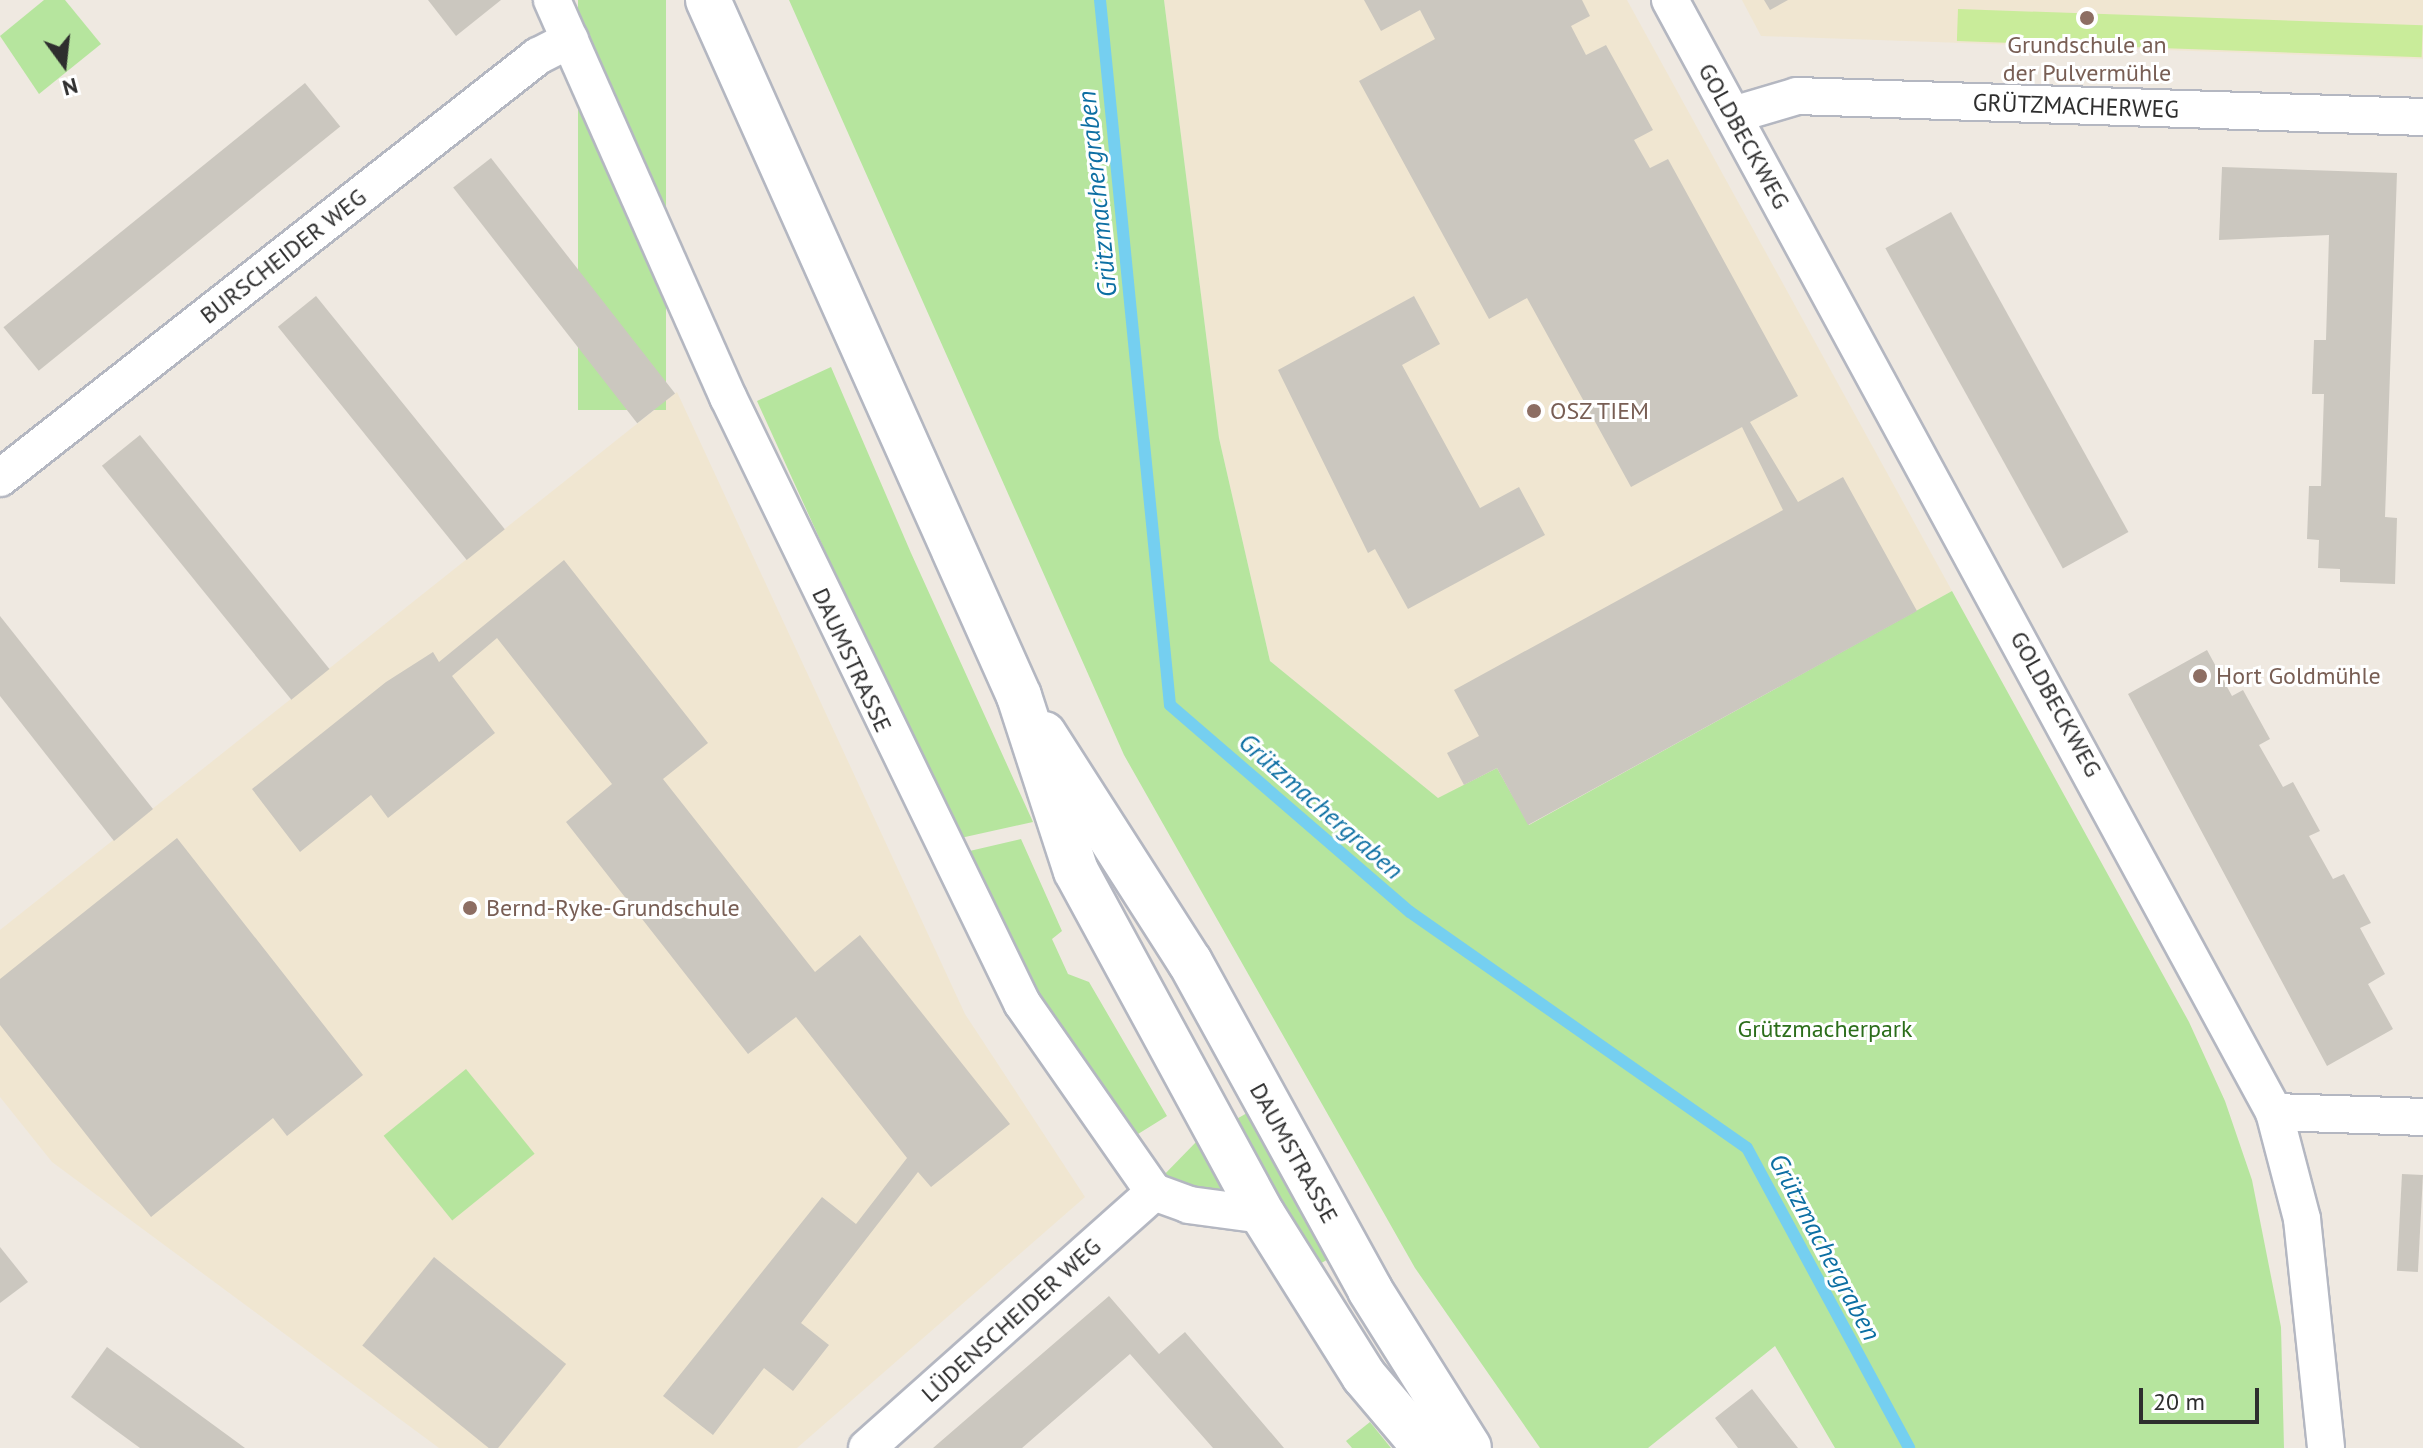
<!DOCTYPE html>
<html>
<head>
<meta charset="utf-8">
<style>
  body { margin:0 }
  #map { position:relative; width:2423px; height:1448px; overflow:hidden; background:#efe9e1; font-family:"PT Sans",sans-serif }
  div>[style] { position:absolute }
  .education>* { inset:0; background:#f0e6d1 }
  .green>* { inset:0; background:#b6e59e; transform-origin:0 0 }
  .pitch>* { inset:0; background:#c9ec9a; transform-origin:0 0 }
  .stream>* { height:12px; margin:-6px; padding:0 6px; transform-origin:6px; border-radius:6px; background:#75cff0 }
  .building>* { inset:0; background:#cbc7bf; transform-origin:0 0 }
  .roads { filter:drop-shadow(2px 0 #b4b7c1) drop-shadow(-2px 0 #b4b7c1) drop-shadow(0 2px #b4b7c1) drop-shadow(0 -2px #b4b7c1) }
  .street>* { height:36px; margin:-18px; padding:0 18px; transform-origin:18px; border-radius:18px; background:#fff }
  .secondary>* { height:44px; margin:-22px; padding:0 22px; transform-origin:22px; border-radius:22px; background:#fff }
  .dots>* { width:22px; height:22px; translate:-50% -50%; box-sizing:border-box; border:4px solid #fff; border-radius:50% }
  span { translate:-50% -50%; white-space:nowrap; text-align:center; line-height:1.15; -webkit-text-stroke:6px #fff; paint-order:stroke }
  .education-label { font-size:24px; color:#785e54 }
  .left { translate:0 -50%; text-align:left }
  .street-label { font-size:24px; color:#2e2e2e }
  .park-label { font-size:24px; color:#2c6e1b }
  .water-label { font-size:26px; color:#0d6fa3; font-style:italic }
  .north { position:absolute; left:24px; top:24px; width:80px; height:80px; -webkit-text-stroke:6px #fff; paint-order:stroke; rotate:165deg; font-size:22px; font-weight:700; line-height:32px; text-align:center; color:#2e2e2e }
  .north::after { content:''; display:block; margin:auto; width:28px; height:36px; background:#2e2e2e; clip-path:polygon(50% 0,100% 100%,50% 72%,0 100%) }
  .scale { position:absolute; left:2139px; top:1388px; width:120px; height:36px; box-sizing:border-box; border:4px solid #2e2e2e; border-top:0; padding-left:10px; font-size:24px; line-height:28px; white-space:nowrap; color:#2e2e2e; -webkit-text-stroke:6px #fff; paint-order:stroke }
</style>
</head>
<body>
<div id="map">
  <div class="education">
    <i style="clip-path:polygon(1164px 0,1627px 0,1952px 591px,1528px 825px,1497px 768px,1439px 799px,1270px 661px,1219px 438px)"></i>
    <i style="clip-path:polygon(1742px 0,2423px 0,2423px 59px,1761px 36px)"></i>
    <i style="clip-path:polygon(677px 392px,965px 1014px,1085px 1197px,797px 1448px,439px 1448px,52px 1162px,0 1097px,0 930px)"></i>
  </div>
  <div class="green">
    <i style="clip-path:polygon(44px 0,65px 0,101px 44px,39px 94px,0 36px)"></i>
    <i style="left:578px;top:0;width:88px;height:410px"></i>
    <i style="clip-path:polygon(789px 0,1164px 0,1219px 438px,1270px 661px,1438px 798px,1497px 768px,1529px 825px,1952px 591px,2189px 1022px,2225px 1101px,2252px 1180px,2281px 1327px,2284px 1448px,1835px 1448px,1775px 1346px,1648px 1448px,1540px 1448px,1415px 1268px,1124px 755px)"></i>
    <i style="clip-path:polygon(831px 367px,911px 553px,1033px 822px,956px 839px,757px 401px)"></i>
    <i style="clip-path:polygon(1021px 839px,1062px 931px,1052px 939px,1068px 974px,1089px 982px,1167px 1116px,1130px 1139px,1054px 1033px,961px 853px)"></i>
    <i style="left:466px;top:1069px;width:109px;height:106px;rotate:51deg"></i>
    <i style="left:1247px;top:1113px;width:167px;height:17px;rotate:60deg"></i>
    <i style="clip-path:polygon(1198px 1140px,1233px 1204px,1160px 1179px)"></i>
    <i style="clip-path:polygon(1370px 1422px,1391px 1448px,1352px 1448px,1346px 1441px)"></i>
  </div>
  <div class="pitch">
    <i style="left:1958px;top:9px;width:465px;height:32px;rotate:2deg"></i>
  </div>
  <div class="stream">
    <i style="left:1100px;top:0;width:708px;rotate:84.33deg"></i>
    <i style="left:1170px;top:705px;width:317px;rotate:40.8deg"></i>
    <i style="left:1410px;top:912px;width:411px;rotate:35deg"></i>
    <i style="left:1747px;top:1148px;width:341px;rotate:61.6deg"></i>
  </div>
  <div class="building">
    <i style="clip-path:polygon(428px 0,501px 0,456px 36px)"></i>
    <i style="clip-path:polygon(1364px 0,1582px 0,1590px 16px,1571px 26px,1586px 55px,1606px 45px,1653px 130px,1634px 140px,1650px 168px,1668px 159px,1798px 396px,1750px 422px,1798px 502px,1843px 477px,1917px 611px,1528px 825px,1497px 768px,1464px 785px,1447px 753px,1479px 736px,1454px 690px,1783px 510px,1742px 427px,1631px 487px,1527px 298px,1489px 319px,1359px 81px,1435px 39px,1420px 10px,1381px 31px)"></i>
    <i style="clip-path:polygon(1764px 0,1788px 0,1770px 10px)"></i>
    <i style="left:305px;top:83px;width:56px;height:388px;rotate:51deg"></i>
    <i style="left:491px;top:158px;width:299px;height:48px;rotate:52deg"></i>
    <i style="clip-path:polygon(2222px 167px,2397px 173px,2385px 517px,2397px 518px,2395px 584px,2340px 582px,2340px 569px,2318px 568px,2319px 540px,2307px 539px,2309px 486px,2321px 486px,2324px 394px,2312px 394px,2314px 340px,2326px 340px,2329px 235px,2219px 240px)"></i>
    <i style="left:1951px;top:212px;width:366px;height:75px;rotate:61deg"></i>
    <i style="left:316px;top:296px;width:300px;height:49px;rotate:51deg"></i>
    <i style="clip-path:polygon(1414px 296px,1440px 344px,1402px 365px,1480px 508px,1519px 487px,1545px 535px,1408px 609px,1375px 549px,1368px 553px,1278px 370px)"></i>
    <i style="left:140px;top:435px;width:301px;height:49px;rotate:51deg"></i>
    <i style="clip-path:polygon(564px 560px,708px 743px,663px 779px,815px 972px,860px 935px,1010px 1124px,931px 1187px,918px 1172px,801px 1323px,829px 1345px,793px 1391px,764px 1368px,713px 1435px,663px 1396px,822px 1197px,856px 1224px,907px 1158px,796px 1017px,748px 1054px,566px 822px,612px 784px,497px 638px,452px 676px,495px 733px,388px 818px,371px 795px,300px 852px,252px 789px,386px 682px,433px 652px,439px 662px)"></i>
    <i style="clip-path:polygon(0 616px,153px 809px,114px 841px,0 696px)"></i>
    <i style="clip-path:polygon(2207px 650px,2232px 696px,2243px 690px,2270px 739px,2259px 745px,2283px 787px,2293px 782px,2320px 831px,2309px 836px,2333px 879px,2344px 874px,2371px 923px,2360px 928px,2385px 974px,2368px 984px,2393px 1029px,2327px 1066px,2128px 694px)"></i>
    <i style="clip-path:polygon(177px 838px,363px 1075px,287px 1136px,273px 1118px,151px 1217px,0 1025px,0 979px)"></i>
    <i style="left:2402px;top:1174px;width:21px;height:97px;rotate:3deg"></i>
    <i style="clip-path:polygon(0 1247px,28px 1282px,0 1303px)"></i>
    <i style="left:434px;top:1257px;width:170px;height:114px;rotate:39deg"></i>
    <i style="clip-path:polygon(1109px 1296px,1159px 1354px,1185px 1332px,1284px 1448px,1213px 1448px,1130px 1354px,1022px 1448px,933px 1448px)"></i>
    <i style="clip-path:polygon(107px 1347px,245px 1448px,140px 1448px,103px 1421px,71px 1397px)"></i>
    <i style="clip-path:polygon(1752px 1389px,1787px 1434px,1798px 1448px,1738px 1448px,1715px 1418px)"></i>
  </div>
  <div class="roads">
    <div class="street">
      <i style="left:552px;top:0;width:434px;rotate:66.1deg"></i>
      <i style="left:728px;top:397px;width:674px;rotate:64.12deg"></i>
      <i style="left:1022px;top:1003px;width:231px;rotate:55.1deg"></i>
      <i style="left:1154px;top:1192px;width:37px;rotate:20deg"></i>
      <i style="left:1189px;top:1205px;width:75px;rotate:7.7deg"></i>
      <i style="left:1670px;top:0;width:1265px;rotate:61.49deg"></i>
      <i style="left:2274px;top:1112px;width:111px;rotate:75.3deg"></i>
      <i style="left:2302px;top:1219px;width:230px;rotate:84deg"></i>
      <i style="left:1733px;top:115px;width:67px;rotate:-16.5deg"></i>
      <i style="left:1797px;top:96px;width:626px;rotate:1.92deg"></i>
      <i style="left:0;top:478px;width:684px;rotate:-38.11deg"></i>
      <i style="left:538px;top:56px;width:36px;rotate:-27deg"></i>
      <i style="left:2274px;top:1112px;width:149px;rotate:1.9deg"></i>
      <i style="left:867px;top:1448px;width:385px;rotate:-41.7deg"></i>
    </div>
    <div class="secondary">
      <i style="left:708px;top:0;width:762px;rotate:65.92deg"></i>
      <i style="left:1019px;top:696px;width:184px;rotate:72deg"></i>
      <i style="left:1076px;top:871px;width:392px;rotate:61.5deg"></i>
      <i style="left:1263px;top:1215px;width:190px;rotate:57.9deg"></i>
      <i style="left:1364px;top:1376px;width:94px;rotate:49.7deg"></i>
      <i style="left:1044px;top:734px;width:271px;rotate:57.4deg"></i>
      <i style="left:1190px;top:962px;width:374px;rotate:61.2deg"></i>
      <i style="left:1370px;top:1290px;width:186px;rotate:57.9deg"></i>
    </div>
  </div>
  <div class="dots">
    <i style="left:2087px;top:18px;background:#8d6e63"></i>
    <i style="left:1534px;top:411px;background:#8d6e63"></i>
    <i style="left:2200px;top:676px;background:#8d6e63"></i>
    <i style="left:470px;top:908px;background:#8d6e63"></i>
  </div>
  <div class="education-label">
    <span style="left:2087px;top:59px">Grundschule an<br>der Pulvermühle</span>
    <span class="left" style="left:1550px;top:411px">OSZ TIEM</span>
    <span class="left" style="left:2216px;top:676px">Hort Goldmühle</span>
    <span class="left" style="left:486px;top:908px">Bernd-Ryke-Grundschule</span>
  </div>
  <div class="street-label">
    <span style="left:2076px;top:106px;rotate:2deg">GRÜTZMACHERWEG</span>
    <span style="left:1744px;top:136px;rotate:61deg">GOLDBECKWEG</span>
    <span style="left:283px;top:256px;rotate:-38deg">BURSCHEIDER WEG</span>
    <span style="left:852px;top:660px;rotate:65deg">DAUMSTRASSE</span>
    <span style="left:2056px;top:704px;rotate:61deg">GOLDBECKWEG</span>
    <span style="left:1294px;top:1153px;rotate:61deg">DAUMSTRASSE</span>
    <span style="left:1011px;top:1320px;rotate:-42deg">LÜDENSCHEIDER WEG</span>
  </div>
  <div class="park-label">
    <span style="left:1825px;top:1029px">Grützmacherpark</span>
  </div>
  <div class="water-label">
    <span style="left:1097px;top:194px;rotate:-96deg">Grützmachergraben</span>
    <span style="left:1321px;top:806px;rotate:41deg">Grützmachergraben</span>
    <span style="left:1825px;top:1247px;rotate:62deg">Grützmachergraben</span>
  </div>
  <div class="north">N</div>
  <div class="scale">20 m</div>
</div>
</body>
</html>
